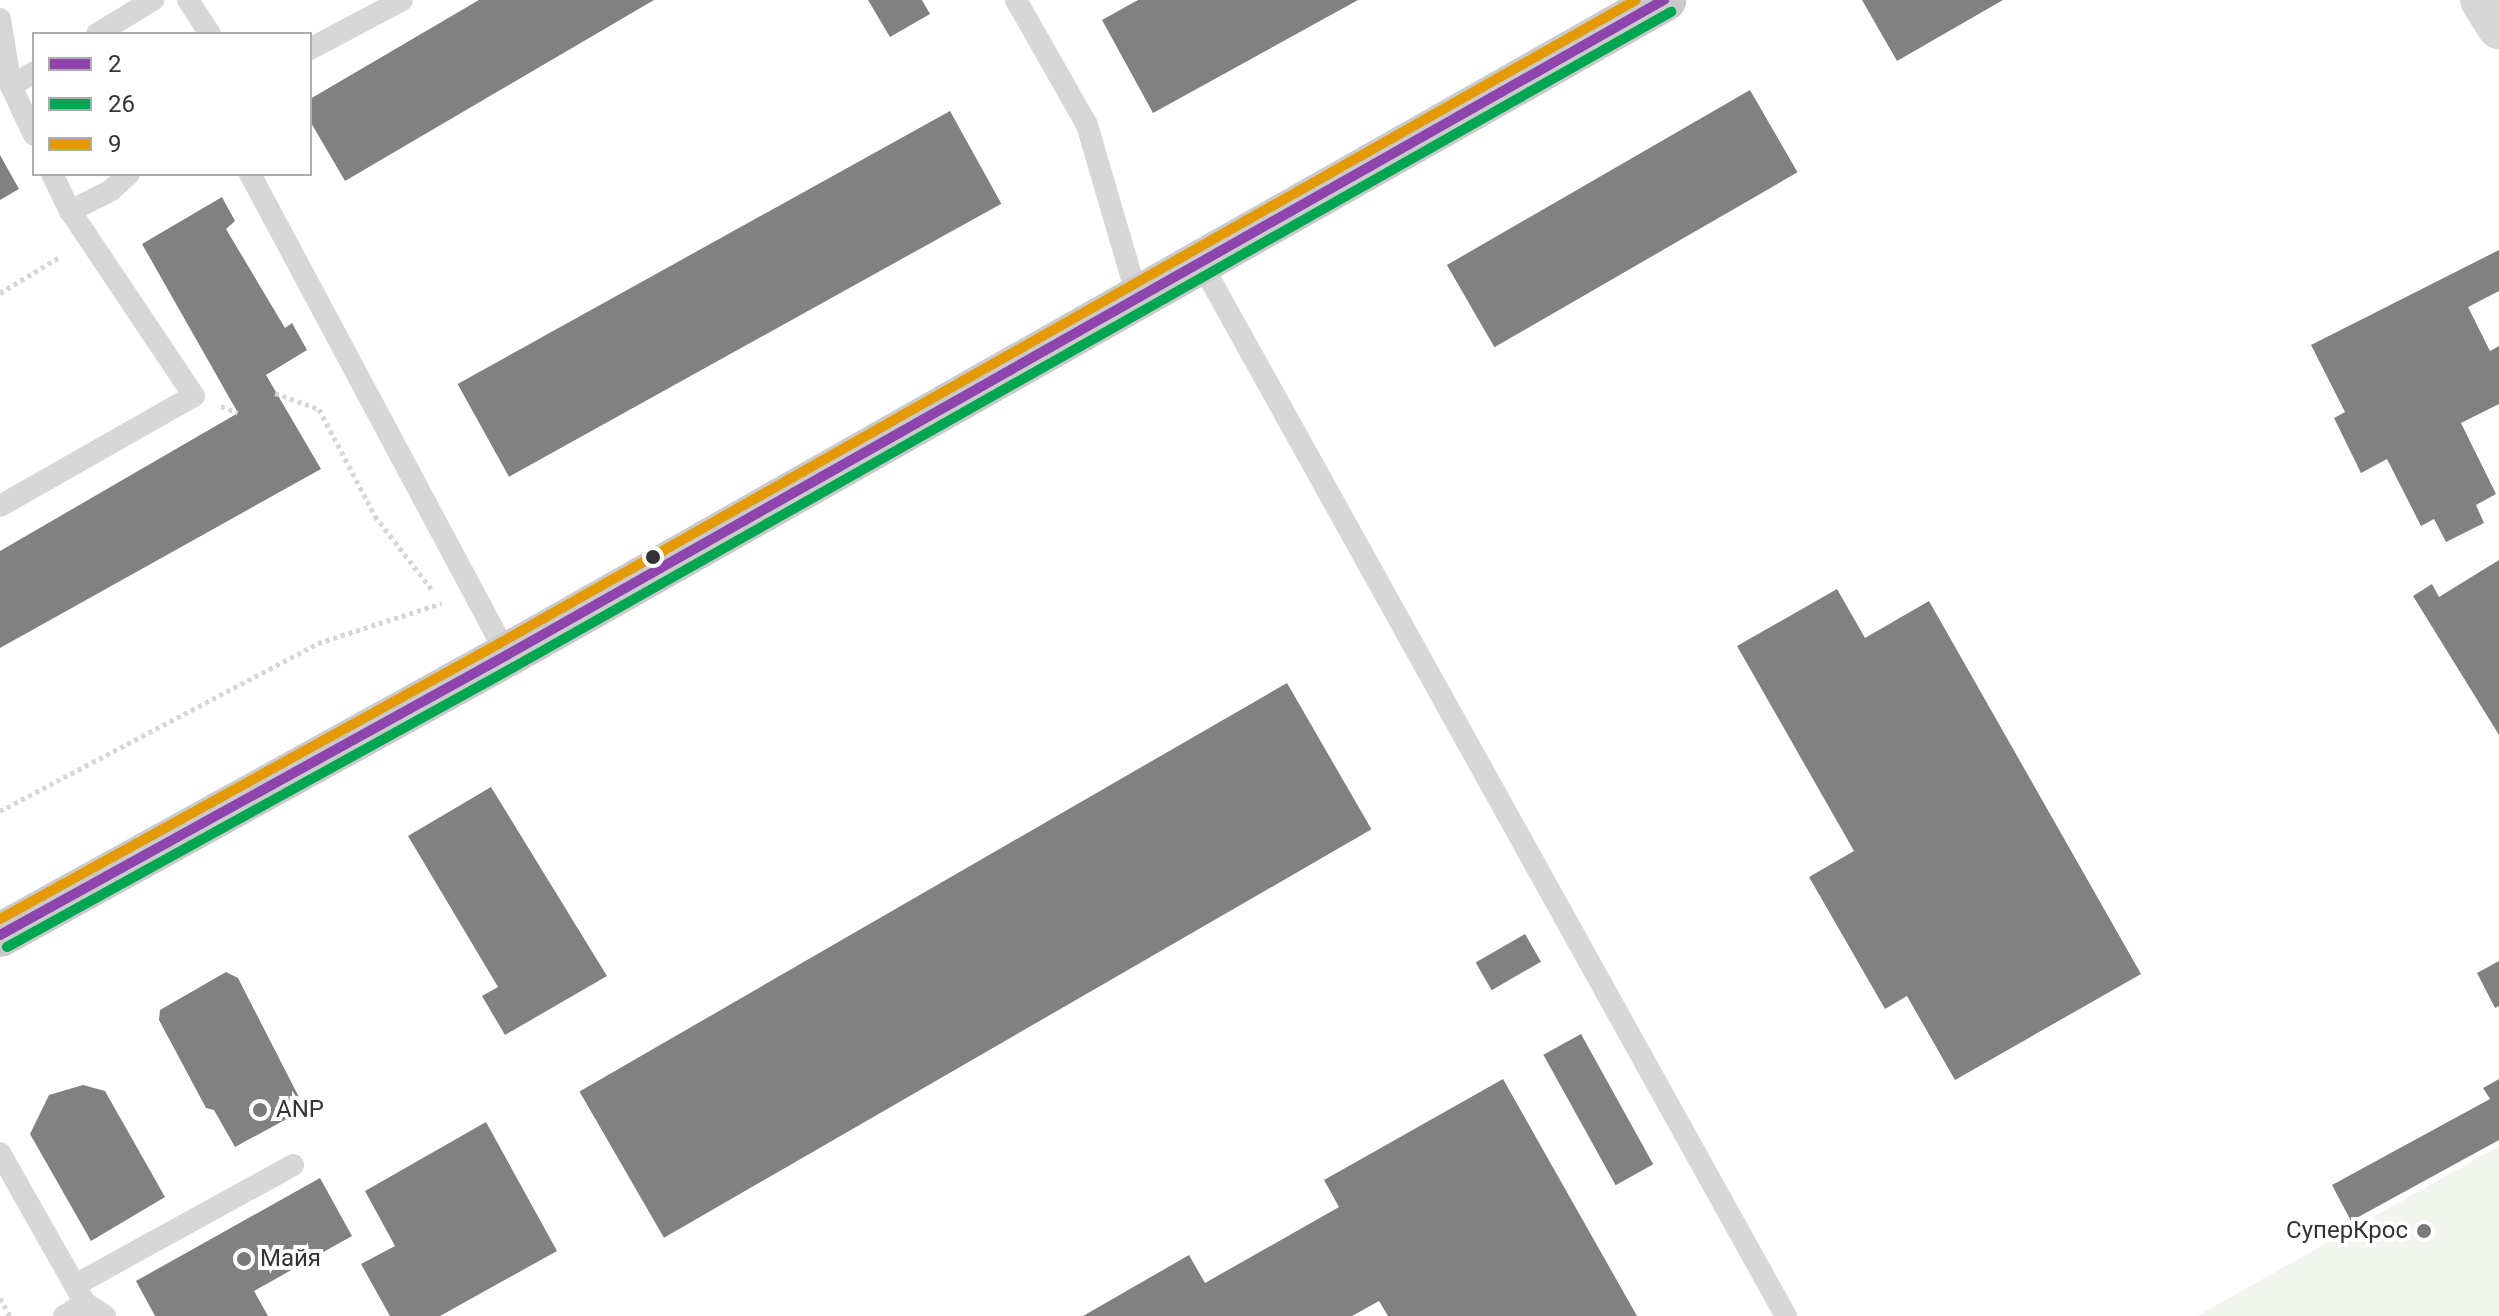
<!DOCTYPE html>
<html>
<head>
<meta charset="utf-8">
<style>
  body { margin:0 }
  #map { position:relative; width:2499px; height:1316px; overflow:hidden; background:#fff; font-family:Roboto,sans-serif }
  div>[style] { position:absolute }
  .green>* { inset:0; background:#f1f5ed }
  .building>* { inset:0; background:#818181; transform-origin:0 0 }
  .path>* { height:5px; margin-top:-2.5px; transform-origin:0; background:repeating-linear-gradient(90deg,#d6d6d6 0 4px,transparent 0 8px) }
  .lane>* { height:22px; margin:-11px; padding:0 11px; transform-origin:11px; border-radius:11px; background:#d7d7d7 }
  .street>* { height:44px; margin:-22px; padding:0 22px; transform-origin:22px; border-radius:22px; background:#d7d7d7 }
  .primary>* { height:44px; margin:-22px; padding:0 22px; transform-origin:22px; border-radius:22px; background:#cacaca }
  .bus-1>* { height:10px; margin:-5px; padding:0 5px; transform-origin:5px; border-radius:5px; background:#8e44ad }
  .bus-2>* { height:10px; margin:-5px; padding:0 5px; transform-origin:5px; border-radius:5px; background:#00a651 }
  .bus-3>* { height:10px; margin:-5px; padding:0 5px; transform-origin:5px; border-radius:5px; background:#e39a05 }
  .dots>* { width:22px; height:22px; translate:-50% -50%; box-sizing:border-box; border:4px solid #fff; border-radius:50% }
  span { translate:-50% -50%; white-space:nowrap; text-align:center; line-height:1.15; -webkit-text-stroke:8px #fff; paint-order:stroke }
  .poi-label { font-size:24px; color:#333 }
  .left { translate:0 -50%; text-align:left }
  .right { translate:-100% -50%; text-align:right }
  .legend { position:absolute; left:32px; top:32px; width:280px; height:144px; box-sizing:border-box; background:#fff; border:2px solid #adadad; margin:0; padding:10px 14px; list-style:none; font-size:24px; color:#333 }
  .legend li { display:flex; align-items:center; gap:16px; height:40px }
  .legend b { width:40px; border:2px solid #adadad }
</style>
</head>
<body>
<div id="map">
  <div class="green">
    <i style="clip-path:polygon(2499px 1146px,2499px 1316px,2197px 1316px)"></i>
  </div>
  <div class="building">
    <i style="clip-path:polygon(479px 0,654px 0,345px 181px,310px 121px,310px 99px)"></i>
    <i style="clip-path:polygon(868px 0,922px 0,930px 14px,890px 37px)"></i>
    <i style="clip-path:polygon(1138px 0,1358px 0,1153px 113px,1102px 20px)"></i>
    <i style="clip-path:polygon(1862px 0,2003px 0,1897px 61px)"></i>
    <i style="left:1750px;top:90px;width:95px;height:350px;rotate:60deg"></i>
    <i style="left:950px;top:111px;width:106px;height:563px;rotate:61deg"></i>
    <i style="clip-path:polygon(0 155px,19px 189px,0 200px)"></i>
    <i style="clip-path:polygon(222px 197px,235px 221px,226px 229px,285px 328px,292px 323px,307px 350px,266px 375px,321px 469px,0 648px,0 551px,238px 413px,142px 244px)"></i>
    <i style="clip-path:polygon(2499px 250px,2499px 291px,2468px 307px,2490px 351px,2499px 346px,2499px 404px,2461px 423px,2496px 494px,2476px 505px,2484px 523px,2446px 542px,2434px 519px,2421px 526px,2387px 459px,2361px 473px,2334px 418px,2345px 412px,2311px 345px)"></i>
    <i style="clip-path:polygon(2499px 560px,2499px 735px,2413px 596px,2432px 584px,2439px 597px)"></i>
    <i style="clip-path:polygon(1837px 589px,1865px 638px,1929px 601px,2141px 974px,1955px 1080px,1907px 996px,1885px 1009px,1809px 877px,1854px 851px,1737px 646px)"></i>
    <i style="left:1287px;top:683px;width:169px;height:817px;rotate:60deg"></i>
    <i style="clip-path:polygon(491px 787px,607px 976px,505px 1035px,482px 996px,498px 987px,408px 836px)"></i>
    <i style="left:1525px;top:934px;width:32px;height:57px;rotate:60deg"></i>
    <i style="clip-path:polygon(2499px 961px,2499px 1006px,2495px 1008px,2477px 973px)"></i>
    <i style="clip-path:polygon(226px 972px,238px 978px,305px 1109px,235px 1147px,214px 1110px,206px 1108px,159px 1020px,160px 1010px)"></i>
    <i style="left:1581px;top:1034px;width:149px;height:43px;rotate:61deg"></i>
    <i style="clip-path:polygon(1503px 1079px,1637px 1316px,1388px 1316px,1379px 1301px,1352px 1316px,1083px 1316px,1189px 1255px,1205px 1283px,1339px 1207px,1324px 1180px)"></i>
    <i style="clip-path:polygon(2499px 1079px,2499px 1140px,2351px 1221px,2332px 1185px,2490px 1099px,2483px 1088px)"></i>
    <i style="clip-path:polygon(83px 1085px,105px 1091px,165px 1197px,91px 1241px,30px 1134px,49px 1095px)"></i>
    <i style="clip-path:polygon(486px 1122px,557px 1251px,440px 1316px,390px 1316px,361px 1264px,395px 1246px,365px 1191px)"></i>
    <i style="clip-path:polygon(320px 1178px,352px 1236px,254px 1291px,268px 1316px,155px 1316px,136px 1281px)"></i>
  </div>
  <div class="path">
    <i style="left:0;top:293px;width:71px;rotate:-31.2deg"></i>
    <i style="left:275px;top:393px;width:47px;rotate:20deg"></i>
    <i style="left:319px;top:409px;width:121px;rotate:62.4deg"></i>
    <i style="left:375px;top:516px;width:95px;rotate:52.3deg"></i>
    <i style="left:221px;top:406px;width:18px;rotate:22deg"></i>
    <i style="left:0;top:811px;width:360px;rotate:-27.8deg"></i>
    <i style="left:318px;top:643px;width:130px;rotate:-17.9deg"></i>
    <i style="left:0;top:1298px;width:21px;rotate:61deg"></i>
  </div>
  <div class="lane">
    <i style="left:188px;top:0;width:40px;rotate:57.1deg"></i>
    <i style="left:1016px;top:0;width:144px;rotate:60.4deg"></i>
    <i style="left:1087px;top:125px;width:181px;rotate:73.7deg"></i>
    <i style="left:0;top:19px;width:68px;rotate:80.7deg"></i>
    <i style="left:11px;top:86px;width:54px;rotate:64.9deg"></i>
    <i style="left:97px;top:34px;width:66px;rotate:-31.3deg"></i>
    <i style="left:310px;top:49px;width:104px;rotate:-28deg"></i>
    <i style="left:11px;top:86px;width:27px;rotate:-31deg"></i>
    <i style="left:250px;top:174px;width:545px;rotate:61.88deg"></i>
    <i style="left:70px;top:211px;width:45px;rotate:-26.6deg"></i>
    <i style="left:110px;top:191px;width:25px;rotate:-42deg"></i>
    <i style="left:1201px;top:263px;width:1205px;rotate:60.95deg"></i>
    <i style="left:0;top:506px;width:223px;rotate:-29.6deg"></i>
    <i style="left:194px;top:396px;width:223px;rotate:-123.8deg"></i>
    <i style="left:70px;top:211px;width:41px;rotate:-115.9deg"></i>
    <i style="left:0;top:1153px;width:172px;rotate:60.5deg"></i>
    <i style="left:85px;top:1303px;width:24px;rotate:33deg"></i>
    <i style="left:75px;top:1285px;width:249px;rotate:-28.8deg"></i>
    <i style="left:64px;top:1316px;width:25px;rotate:-32deg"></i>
  </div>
  <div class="street">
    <i style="left:2482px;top:0;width:32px;rotate:58deg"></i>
  </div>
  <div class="primary">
    <i style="left:0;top:935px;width:579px;rotate:-28.91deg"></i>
    <i style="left:507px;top:655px;width:1330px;rotate:-29.52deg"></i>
  </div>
  <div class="bus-1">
    <i style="left:0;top:935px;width:579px;rotate:-28.91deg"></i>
    <i style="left:507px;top:655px;width:1330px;rotate:-29.52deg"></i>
  </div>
  <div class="bus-2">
    <i style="left:7px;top:947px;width:579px;rotate:-28.91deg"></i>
    <i style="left:514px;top:667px;width:1330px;rotate:-29.52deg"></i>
  </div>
  <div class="bus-3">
    <i style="left:0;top:919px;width:571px;rotate:-28.9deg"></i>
    <i style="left:500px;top:643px;width:1305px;rotate:-29.51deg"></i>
  </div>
  <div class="dots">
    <i style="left:653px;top:557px;background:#333"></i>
    <i style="left:260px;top:1110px;background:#7a7a7a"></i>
    <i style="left:2424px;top:1231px;background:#7a7a7a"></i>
    <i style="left:244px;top:1259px;background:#7a7a7a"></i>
  </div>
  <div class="poi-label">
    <span class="left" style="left:276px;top:1110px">ANP</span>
    <span class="right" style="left:2408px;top:1231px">СуперКрос</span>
    <span class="left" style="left:260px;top:1259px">Майя</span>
  </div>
  <ul class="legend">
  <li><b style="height:10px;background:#8e44ad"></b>2</li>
  <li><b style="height:10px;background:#00a651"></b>26</li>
  <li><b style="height:10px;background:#e39a05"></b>9</li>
  </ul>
</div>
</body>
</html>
